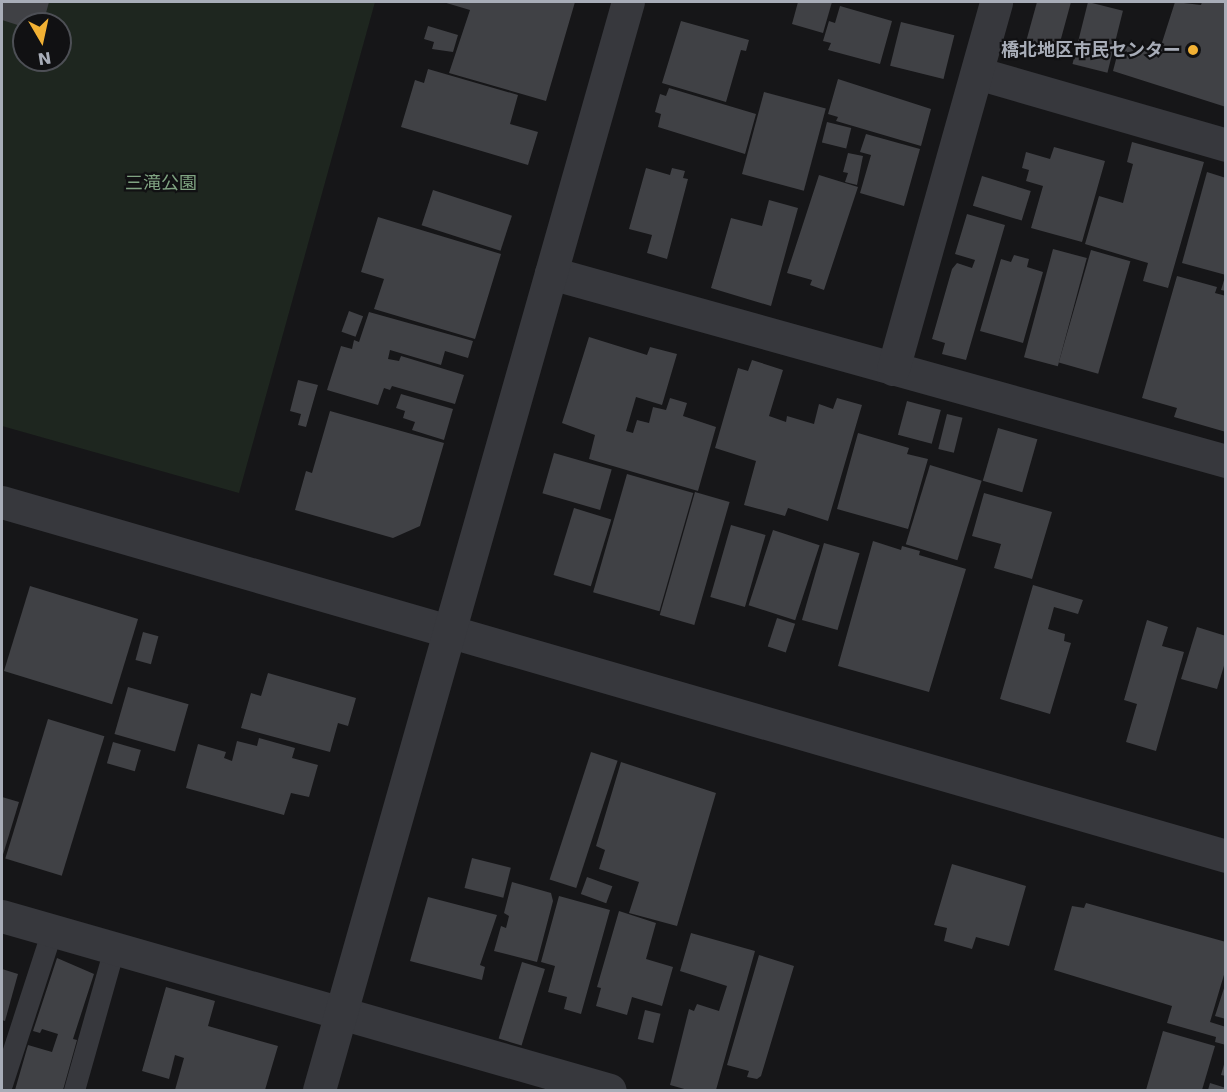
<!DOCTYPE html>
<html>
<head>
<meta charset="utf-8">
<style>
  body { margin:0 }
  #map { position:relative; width:1227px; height:1092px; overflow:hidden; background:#161618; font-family:"DejaVu Sans","Noto Sans JP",sans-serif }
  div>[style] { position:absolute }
  .green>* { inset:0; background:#1e261f }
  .building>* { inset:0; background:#404145; transform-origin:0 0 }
  .service>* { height:21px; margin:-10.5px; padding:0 10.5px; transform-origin:10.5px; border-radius:10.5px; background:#37383d }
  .minor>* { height:33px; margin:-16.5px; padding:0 16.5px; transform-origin:16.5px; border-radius:16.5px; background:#37383d }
  .tertiary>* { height:33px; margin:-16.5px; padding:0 16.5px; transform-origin:16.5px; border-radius:16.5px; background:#37383d }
  .dots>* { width:16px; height:16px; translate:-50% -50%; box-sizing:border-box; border:3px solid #111113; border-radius:50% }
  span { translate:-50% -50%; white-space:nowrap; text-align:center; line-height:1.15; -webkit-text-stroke:4.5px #111113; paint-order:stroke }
  .poi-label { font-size:18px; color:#a8adb8; font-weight:700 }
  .right { translate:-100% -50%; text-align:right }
  .park-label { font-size:18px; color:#7fa381 }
  .frame { position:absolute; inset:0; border:3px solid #a8adb8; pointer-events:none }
  .north { position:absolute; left:12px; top:12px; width:60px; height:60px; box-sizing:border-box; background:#111113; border:2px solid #4d4f55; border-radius:50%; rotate:171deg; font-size:16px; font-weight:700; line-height:24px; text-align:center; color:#a8adb8 }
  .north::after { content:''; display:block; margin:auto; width:21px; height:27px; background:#f2b134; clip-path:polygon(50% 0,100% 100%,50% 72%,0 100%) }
</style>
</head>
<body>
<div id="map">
  <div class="green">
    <i style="clip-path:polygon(evenodd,2px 2px,375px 2px,239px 493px,2px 426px,2px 2px,24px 24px,60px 24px,60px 60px,24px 60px,24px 24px)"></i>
  </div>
  <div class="building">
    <i style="clip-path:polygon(2px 2px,49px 2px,43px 24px,24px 27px,2px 20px)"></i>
    <i style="clip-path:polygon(443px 2px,575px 2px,546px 101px,449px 73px,470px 10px)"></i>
    <i style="clip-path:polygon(798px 2px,832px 2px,823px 33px,792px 24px)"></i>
    <i style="clip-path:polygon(1037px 2px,1071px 2px,1056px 57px,1024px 49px)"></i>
    <i style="left:1088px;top:2px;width:36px;height:64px;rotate:14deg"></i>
    <i style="clip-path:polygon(1175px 2px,1201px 5px,1202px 2px,1226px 2px,1226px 107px,1113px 71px,1120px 44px,1158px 55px)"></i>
    <i style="clip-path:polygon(840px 6px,892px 21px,880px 64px,828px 50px,831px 43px,823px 41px,829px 21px,835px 23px)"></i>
    <i style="clip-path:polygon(681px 21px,749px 40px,746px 51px,741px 50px,726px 102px,662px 83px)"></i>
    <i style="left:901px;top:22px;width:55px;height:45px;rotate:14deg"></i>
    <i style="clip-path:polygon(428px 26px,458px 35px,453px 52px,432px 49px,434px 42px,424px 39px)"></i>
    <i style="clip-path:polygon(428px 69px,518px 95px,510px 124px,538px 132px,528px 165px,401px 127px,415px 80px,424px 83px)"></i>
    <i style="clip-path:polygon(838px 79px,931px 109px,921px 146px,836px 121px,838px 117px,828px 114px)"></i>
    <i style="clip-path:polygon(669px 88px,756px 114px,745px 154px,658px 127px,661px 114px,655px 112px,660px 94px,666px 96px)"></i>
    <i style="left:764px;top:92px;width:64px;height:85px;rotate:15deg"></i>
    <i style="left:827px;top:122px;width:25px;height:21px;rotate:14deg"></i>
    <i style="clip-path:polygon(866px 134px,920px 149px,904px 206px,860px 193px,871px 155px,860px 152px)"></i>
    <i style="clip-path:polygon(1132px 142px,1204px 162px,1168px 288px,1143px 281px,1148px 263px,1085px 244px,1099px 196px,1123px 203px,1133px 164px,1127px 162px)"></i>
    <i style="clip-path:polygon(1054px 147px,1105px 161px,1082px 242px,1031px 228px,1043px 186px,1026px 181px,1029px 170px,1022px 168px,1026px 152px,1050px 159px)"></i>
    <i style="clip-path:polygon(848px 153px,863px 156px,857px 185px,845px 182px,848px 173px,843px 172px)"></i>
    <i style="clip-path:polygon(646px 168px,670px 175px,672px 168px,685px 171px,683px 178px,688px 179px,667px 259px,647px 253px,652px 235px,629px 229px)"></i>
    <i style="clip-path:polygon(1207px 172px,1226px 178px,1226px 275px,1182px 263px)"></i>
    <i style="clip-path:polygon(819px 175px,858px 187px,824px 290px,810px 285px,812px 280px,787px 273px)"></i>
    <i style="left:982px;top:176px;width:51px;height:31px;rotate:17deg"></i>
    <i style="left:433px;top:190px;width:83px;height:37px;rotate:18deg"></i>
    <i style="clip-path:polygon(769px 200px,798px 208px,771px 306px,711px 288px,731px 218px,762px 226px)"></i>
    <i style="clip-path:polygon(967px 214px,1005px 225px,966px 360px,942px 354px,945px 343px,932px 339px,952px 269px,957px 263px,972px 268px,975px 260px,955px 254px)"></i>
    <i style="clip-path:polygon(378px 217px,501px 254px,475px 339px,374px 309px,384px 279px,361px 272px)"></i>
    <i style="left:1053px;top:249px;width:35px;height:112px;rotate:15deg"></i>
    <i style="left:1091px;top:250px;width:41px;height:117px;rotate:16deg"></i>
    <i style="clip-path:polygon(1014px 255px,1029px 259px,1027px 267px,1043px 272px,1023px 343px,980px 331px,1001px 259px,1011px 262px)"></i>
    <i style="clip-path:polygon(1177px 276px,1217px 287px,1215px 293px,1226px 296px,1226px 432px,1174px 417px,1177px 408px,1142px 398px)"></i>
    <i style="clip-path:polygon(1225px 277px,1226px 277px,1226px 291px,1221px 290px)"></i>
    <i style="left:349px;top:311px;width:15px;height:22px;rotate:20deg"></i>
    <i style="clip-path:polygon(369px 312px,473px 341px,468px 358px,445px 351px,441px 365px,390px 350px,388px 359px,399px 361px,401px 356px,464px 375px,455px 404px,392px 386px,390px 390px,384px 388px,378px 405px,327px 390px,341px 346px,352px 349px,354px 340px,359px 342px)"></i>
    <i style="clip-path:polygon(589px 337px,647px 355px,650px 347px,677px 354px,662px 405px,636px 397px,626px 431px,633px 433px,637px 420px,649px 423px,653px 407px,666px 410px,670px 398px,687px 403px,683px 416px,716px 427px,698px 491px,589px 459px,595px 435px,562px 423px)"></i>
    <i style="clip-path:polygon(752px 360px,783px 370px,769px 416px,786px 422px,787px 416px,814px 424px,819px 404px,833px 409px,837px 398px,862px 405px,828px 521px,788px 508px,785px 516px,744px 505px,756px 461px,715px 448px,738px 368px,748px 371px)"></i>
    <i style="clip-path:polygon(298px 380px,318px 385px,306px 427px,298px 425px,301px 414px,290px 411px)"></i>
    <i style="clip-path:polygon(401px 394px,453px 409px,444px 440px,412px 430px,415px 422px,403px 418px,405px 411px,396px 408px)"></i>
    <i style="left:907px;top:401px;width:35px;height:35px;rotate:15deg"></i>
    <i style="clip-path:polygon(330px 411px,444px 443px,420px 526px,393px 538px,295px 510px,306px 471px,312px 473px)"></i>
    <i style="left:947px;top:414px;width:16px;height:36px;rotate:14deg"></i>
    <i style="left:998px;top:428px;width:41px;height:55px;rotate:16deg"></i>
    <i style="clip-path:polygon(858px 433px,909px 448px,907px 454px,928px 459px,908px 529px,837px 509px)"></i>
    <i style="left:554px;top:453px;width:60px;height:42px;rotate:16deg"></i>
    <i style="left:930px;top:465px;width:54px;height:83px;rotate:17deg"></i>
    <i style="left:627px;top:474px;width:69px;height:123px;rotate:16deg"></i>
    <i style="left:695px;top:492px;width:36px;height:128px;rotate:16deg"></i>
    <i style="clip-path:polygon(984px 493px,1052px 512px,1032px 579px,994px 568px,1001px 544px,972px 536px)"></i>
    <i style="left:574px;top:508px;width:39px;height:70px;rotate:17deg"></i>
    <i style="left:731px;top:525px;width:36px;height:75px;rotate:16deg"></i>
    <i style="left:773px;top:530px;width:49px;height:79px;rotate:18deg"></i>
    <i style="clip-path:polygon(873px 541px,901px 550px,902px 546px,920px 551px,919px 555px,966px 569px,929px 692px,838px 666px)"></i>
    <i style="left:824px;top:543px;width:37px;height:80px;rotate:16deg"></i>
    <i style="clip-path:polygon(1033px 585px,1083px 600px,1078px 614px,1054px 607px,1048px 629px,1065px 634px,1064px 641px,1071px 643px,1050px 714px,1000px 699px)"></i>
    <i style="left:30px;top:586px;width:113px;height:89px;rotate:17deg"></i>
    <i style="left:777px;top:618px;width:19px;height:30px;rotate:18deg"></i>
    <i style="clip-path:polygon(1147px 620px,1168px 627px,1162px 646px,1184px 652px,1156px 751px,1126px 742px,1137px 704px,1124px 700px)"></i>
    <i style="clip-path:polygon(1197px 627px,1226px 636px,1226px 659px,1217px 689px,1181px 679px)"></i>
    <i style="left:143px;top:632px;width:16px;height:29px;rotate:15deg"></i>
    <i style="clip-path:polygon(268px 673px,356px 698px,348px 726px,338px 723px,330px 752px,241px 728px,251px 693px,261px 696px)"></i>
    <i style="left:128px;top:687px;width:63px;height:49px;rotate:16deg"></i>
    <i style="left:48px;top:719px;width:59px;height:146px;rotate:17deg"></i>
    <i style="clip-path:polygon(259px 738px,295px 748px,292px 758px,318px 765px,309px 797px,291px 793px,284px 815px,186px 788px,198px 744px,226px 752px,224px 758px,232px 761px,237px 741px,257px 746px)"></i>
    <i style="left:113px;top:742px;width:29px;height:22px;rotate:16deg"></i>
    <i style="left:591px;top:752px;width:28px;height:134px;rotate:18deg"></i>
    <i style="clip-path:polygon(621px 762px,716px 793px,677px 926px,629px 913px,639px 882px,599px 869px,605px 850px,596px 846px)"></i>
    <i style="clip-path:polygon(2px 797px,19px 802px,2px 858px)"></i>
    <i style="left:472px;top:858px;width:40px;height:31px;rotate:14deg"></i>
    <i style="clip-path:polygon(952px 864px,1026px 886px,1009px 946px,976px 937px,972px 949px,944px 941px,947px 928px,934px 925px)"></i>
    <i style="left:587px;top:877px;width:27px;height:18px;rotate:20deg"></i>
    <i style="clip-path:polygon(512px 882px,551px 893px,553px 901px,537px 962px,494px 951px,501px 926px,506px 928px,509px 916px,504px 913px)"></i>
    <i style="clip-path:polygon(559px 896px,610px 910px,581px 1014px,564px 1009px,567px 997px,548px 992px,555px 966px,541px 962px)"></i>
    <i style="clip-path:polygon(428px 897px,497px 915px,480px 965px,485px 967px,482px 980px,410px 961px)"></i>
    <i style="clip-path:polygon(1086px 903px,1226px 942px,1226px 968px,1210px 1022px,1226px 1027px,1226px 1045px,1215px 1042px,1216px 1037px,1167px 1023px,1172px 1006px,1054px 970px,1072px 906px,1084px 908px)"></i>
    <i style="clip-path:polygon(619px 911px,656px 923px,646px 959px,673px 967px,662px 1006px,632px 997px,627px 1015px,596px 1006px,601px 988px,597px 987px)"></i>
    <i style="clip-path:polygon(691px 933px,755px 951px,716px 1090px,688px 1090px,670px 1085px,689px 1009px,694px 1011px,697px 1004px,719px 1011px,727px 986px,680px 971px)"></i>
    <i style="clip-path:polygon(759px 955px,794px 966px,761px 1076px,757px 1079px,747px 1077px,749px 1071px,727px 1065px)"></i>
    <i style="clip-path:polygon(57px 958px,94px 974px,73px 1039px,77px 1040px,63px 1090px,15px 1090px,28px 1045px,52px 1052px,58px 1034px,42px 1029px,40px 1033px,33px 1031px)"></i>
    <i style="left:522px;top:962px;width:24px;height:80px;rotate:17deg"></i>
    <i style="clip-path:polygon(2px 969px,18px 974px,5px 1021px,2px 1020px)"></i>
    <i style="clip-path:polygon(1226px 982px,1226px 1019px,1215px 1016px)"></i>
    <i style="clip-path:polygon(166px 987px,215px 1001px,208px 1026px,278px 1046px,265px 1090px,175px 1090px,184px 1058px,175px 1055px,169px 1079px,142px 1071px)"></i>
    <i style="left:645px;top:1010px;width:16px;height:30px;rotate:14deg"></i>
    <i style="clip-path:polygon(1163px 1031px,1215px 1046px,1202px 1090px,1146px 1090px)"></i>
    <i style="clip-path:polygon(1225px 1061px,1226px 1061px,1226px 1076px,1221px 1075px)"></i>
    <i style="clip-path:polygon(1210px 1083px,1226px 1088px,1226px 1090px,1208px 1090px)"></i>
  </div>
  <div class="service">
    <i style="left:2px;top:1084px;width:162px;rotate:-72deg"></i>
    <i style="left:74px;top:1090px;width:147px;rotate:-74.2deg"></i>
  </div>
  <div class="minor">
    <i style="left:977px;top:73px;width:259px;rotate:16.1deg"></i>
    <i style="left:551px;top:273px;width:701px;rotate:15.56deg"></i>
    <i style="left:893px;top:369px;width:381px;rotate:-74.3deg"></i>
    <i style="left:2px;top:916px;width:632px;rotate:15.97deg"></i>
  </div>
  <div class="tertiary">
    <i style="left:2px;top:502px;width:1274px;rotate:16.13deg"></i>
    <i style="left:319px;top:1090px;width:1131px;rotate:-74.15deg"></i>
  </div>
  <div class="dots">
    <i style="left:1193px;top:50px;background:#f2b134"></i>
  </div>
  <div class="poi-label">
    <span class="right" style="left:1181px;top:50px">橋北地区市民センター</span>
  </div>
  <div class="park-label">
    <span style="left:161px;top:183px">三滝公園</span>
  </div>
  <div class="frame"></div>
  <div class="north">N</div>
</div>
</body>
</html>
